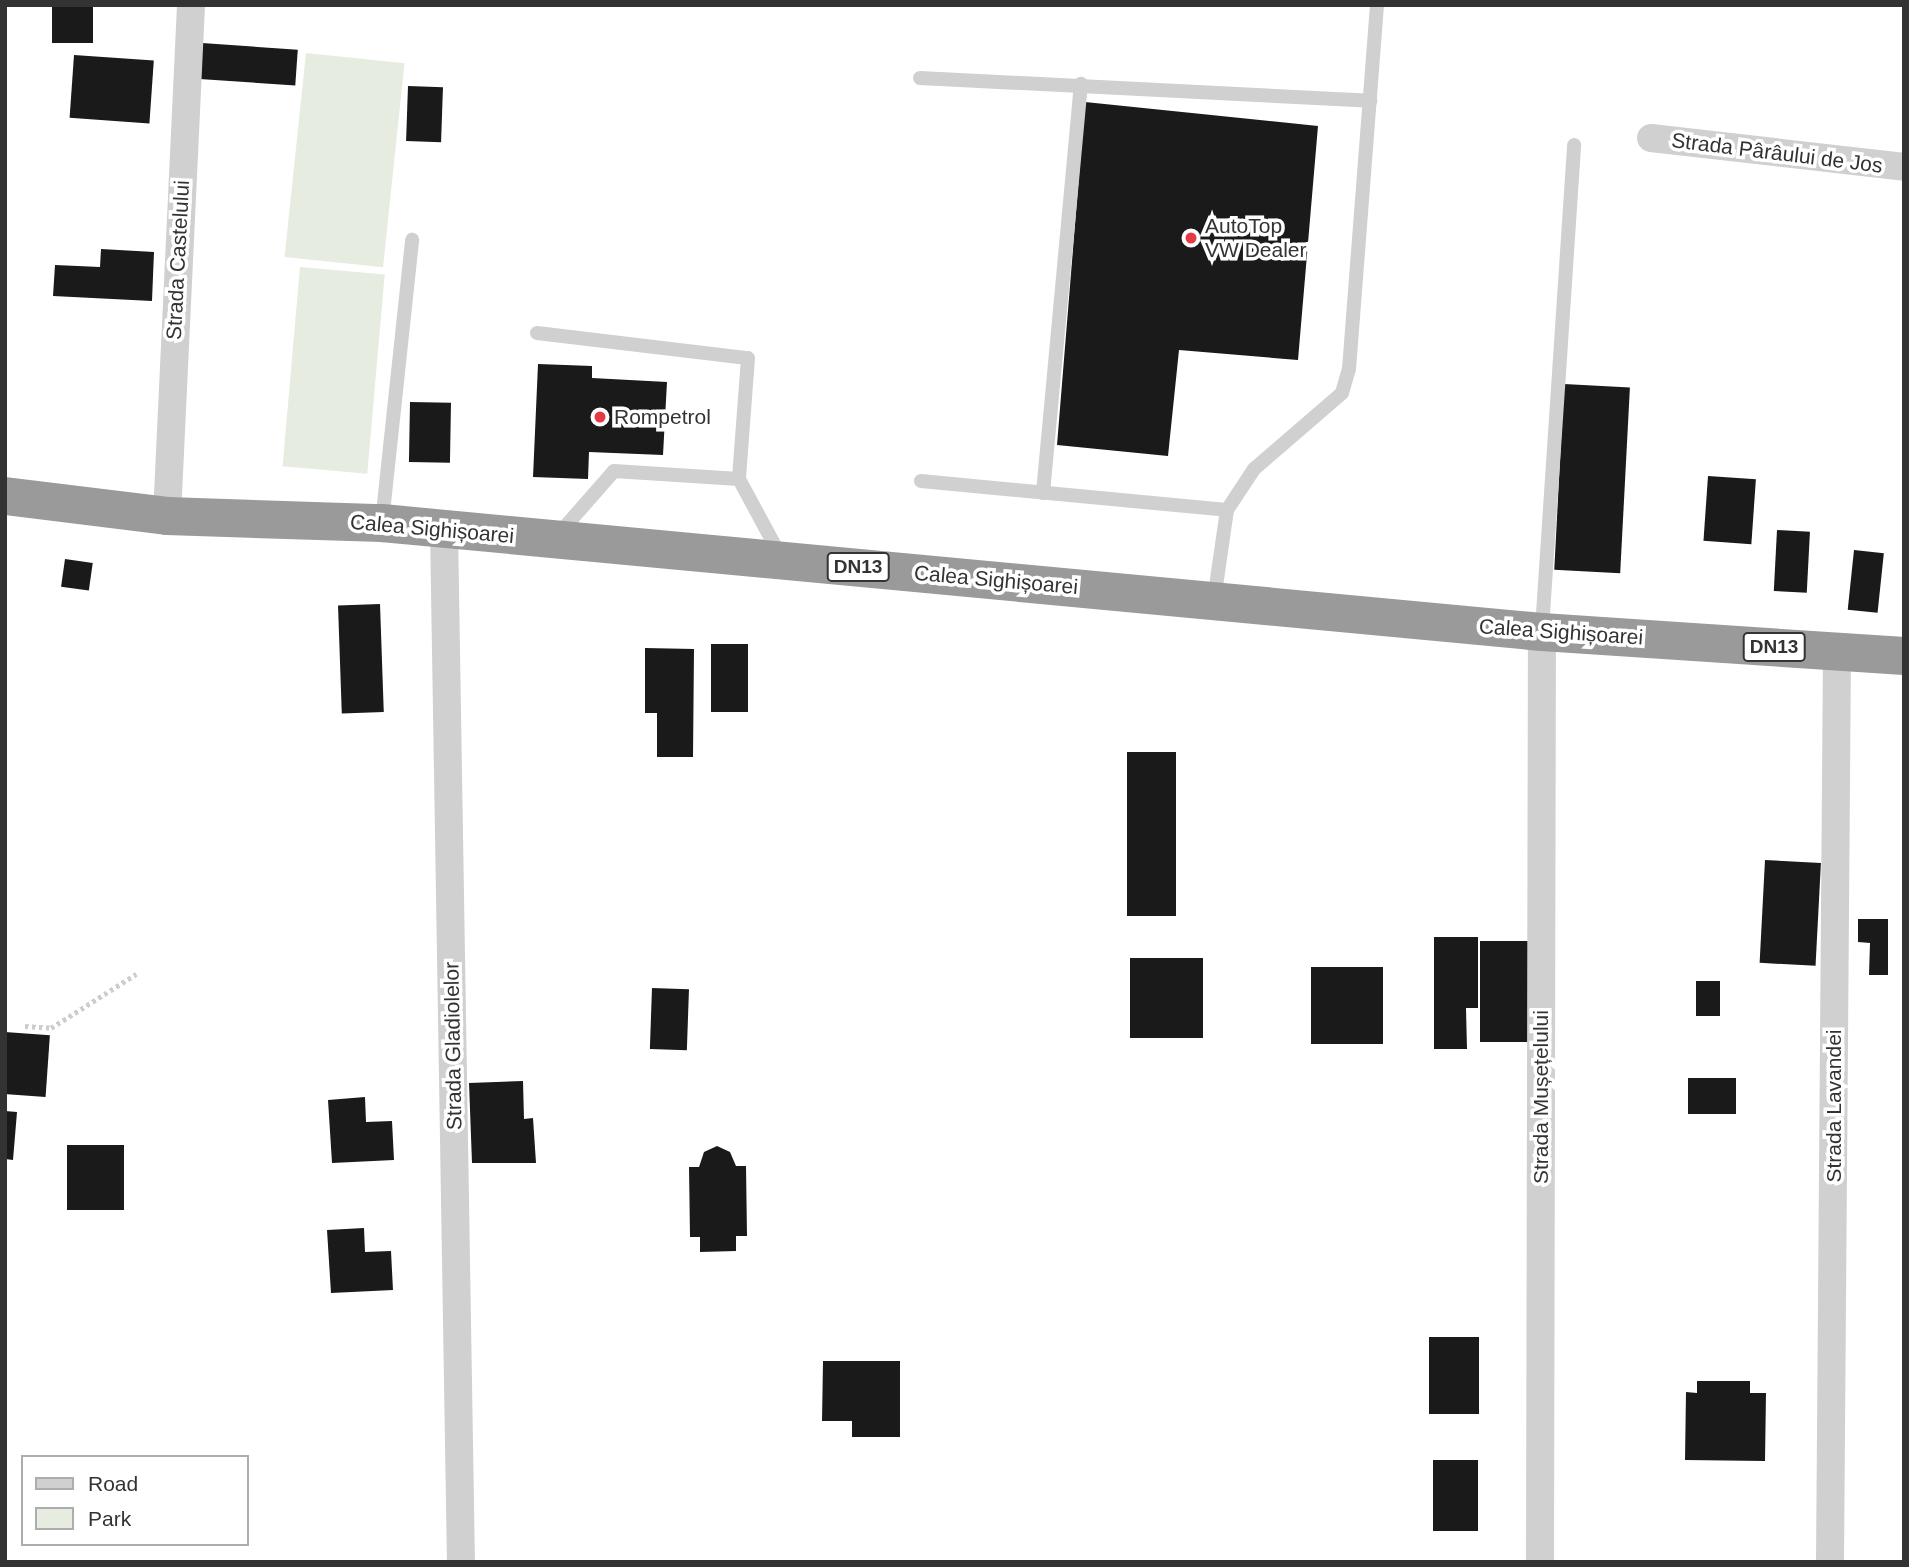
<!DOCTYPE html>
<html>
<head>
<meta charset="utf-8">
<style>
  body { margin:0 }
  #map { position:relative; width:1909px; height:1567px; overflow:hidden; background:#fff; font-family:Arial,sans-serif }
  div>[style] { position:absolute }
  .green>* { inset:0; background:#e6ecdf; transform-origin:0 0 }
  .building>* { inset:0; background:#1a1a1a; transform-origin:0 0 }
  .path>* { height:4.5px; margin-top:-2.25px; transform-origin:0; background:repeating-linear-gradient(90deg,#cdcdcd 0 3.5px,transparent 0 7px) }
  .lane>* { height:14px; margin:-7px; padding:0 7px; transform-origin:7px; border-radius:7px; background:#d0d0d0 }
  .street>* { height:28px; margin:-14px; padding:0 14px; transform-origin:14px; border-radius:14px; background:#d0d0d0 }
  .highway>* { height:38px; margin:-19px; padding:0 19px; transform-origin:19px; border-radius:19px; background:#9a9a9a }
  .dots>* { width:19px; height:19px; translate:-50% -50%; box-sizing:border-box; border:4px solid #fff; border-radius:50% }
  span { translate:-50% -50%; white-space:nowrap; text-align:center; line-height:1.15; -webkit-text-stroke:7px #fff; paint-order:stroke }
  .shield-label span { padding:2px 5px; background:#fff; border:2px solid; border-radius:5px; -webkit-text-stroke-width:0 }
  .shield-label { font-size:19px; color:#333; font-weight:700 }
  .street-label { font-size:21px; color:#333 }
  .poi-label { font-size:21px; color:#333 }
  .left { translate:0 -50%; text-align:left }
  .frame { position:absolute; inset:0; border:7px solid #333; pointer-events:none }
  .legend { position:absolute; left:21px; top:1455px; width:228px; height:91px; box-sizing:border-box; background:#fff; border:2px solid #adadad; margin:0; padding:9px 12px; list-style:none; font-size:21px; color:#333 }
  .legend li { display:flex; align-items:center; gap:14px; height:35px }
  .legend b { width:35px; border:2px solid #adadad }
</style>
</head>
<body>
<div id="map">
  <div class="green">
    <i style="left:306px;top:53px;width:99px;height:205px;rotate:6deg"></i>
    <i style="left:300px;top:267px;width:85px;height:200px;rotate:5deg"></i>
  </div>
  <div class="building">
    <i style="left:52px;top:5px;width:41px;height:38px"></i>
    <i style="left:202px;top:43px;width:96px;height:36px;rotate:4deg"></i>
    <i style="left:74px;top:55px;width:80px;height:63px;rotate:4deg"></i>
    <i style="left:408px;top:86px;width:35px;height:55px;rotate:2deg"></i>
    <i style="clip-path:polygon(1085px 102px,1318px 126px,1298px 360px,1179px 350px,1168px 456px,1057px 445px)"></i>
    <i style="clip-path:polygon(101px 249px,154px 252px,152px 301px,53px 296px,55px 265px,100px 267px)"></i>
    <i style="clip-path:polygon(538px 364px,592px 366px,592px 378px,667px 382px,663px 455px,589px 452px,588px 479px,533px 477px)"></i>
    <i style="left:1564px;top:384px;width:66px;height:186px;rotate:3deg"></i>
    <i style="left:410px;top:402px;width:41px;height:60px;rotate:1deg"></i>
    <i style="left:1708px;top:476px;width:48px;height:65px;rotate:4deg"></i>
    <i style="left:1777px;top:530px;width:33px;height:61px;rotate:3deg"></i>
    <i style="left:1854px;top:550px;width:30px;height:60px;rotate:6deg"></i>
    <i style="left:65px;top:559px;width:28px;height:28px;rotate:8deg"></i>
    <i style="left:380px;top:604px;width:108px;height:42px;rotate:88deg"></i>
    <i style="left:711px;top:644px;width:37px;height:68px"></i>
    <i style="clip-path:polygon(645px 648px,694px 649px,693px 757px,657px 757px,657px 713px,645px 713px)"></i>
    <i style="left:1127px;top:752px;width:49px;height:164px"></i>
    <i style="left:1765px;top:860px;width:56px;height:103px;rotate:3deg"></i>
    <i style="clip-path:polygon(1858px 919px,1888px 919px,1888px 975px,1869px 975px,1870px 943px,1858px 942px)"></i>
    <i style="clip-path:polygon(1434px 937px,1478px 937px,1478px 1008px,1466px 1008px,1467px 1049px,1434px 1049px)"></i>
    <i style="left:1480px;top:941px;width:53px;height:101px"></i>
    <i style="left:1203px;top:958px;width:80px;height:73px;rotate:90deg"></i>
    <i style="left:1311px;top:967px;width:72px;height:77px"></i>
    <i style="left:1696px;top:981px;width:24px;height:35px"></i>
    <i style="left:652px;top:988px;width:37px;height:61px;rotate:2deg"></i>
    <i style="left:5px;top:1032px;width:45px;height:62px;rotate:4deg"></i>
    <i style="left:1688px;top:1078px;width:48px;height:36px"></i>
    <i style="clip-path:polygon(523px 1081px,524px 1119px,533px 1118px,536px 1163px,472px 1163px,469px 1083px)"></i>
    <i style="clip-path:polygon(365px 1097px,366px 1122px,392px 1121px,394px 1160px,332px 1163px,328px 1100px)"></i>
    <i style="clip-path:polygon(5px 1111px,17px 1112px,13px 1160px,5px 1159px)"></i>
    <i style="left:124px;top:1145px;width:65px;height:57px;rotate:90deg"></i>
    <i style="clip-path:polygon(717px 1146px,730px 1152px,736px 1166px,746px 1166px,747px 1236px,736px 1236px,736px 1251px,700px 1252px,700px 1237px,690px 1237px,689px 1167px,699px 1167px,704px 1152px)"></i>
    <i style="clip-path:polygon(364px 1228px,365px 1252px,391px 1251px,393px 1290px,331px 1293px,327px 1230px)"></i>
    <i style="left:1429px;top:1337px;width:50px;height:77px"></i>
    <i style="clip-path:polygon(823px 1361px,900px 1361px,900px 1437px,852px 1437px,852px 1421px,822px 1421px)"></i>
    <i style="clip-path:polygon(1697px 1381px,1750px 1381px,1750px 1393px,1766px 1393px,1765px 1461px,1685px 1460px,1686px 1392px,1697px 1393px)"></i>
    <i style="left:1433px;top:1460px;width:45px;height:71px"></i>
  </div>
  <div class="path">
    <i style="left:25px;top:1026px;width:26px;rotate:4deg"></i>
    <i style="left:51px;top:1028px;width:101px;rotate:-32.4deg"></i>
  </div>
  <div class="lane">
    <i style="left:920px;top:78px;width:451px;rotate:2.9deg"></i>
    <i style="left:537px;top:333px;width:212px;rotate:6.8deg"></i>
    <i style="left:748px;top:358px;width:121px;rotate:94.3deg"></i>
    <i style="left:739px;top:479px;width:89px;rotate:61.7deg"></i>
    <i style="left:921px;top:481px;width:307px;rotate:5.4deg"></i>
    <i style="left:1043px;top:493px;width:411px;rotate:-84.7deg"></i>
    <i style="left:382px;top:522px;width:284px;rotate:-83.9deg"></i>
    <i style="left:557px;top:536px;width:86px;rotate:-48.8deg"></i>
    <i style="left:614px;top:471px;width:125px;rotate:3.7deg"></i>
    <i style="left:1214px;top:600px;width:91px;rotate:-81.8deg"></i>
    <i style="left:1227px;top:510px;width:49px;rotate:-56.6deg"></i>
    <i style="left:1254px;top:469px;width:116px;rotate:-40.8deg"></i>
    <i style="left:1342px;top:393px;width:25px;rotate:-74deg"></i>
    <i style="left:1349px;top:369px;width:365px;rotate:-85.6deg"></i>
    <i style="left:1542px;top:629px;width:485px;rotate:-86.2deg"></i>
  </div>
  <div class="street">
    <i style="left:1651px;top:138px;width:255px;rotate:6.5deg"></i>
    <i style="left:167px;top:516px;width:512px;rotate:-87.31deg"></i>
    <i style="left:444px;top:529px;width:1033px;rotate:89.06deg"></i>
    <i style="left:1540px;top:1562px;width:930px;rotate:-89.88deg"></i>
    <i style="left:1830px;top:1562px;width:911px;rotate:-89.56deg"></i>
  </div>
  <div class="highway">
    <i style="left:5px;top:496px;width:163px;rotate:7deg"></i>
    <i style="left:167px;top:516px;width:215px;rotate:1.9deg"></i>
    <i style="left:382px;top:523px;width:1165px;rotate:5.37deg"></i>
    <i style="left:1542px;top:632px;width:363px;rotate:3.8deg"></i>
  </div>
  <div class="dots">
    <i style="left:1191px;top:238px;background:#e63946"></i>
    <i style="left:600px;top:417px;background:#e63946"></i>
  </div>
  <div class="shield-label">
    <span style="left:858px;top:567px">DN13</span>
    <span style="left:1774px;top:647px">DN13</span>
  </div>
  <div class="street-label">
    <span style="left:1777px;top:153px;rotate:7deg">Strada Pârâului de Jos</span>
    <span style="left:178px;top:260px;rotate:-87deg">Strada Castelului</span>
    <span style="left:432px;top:529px;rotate:5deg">Calea Sighișoarei</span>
    <span style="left:996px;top:580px;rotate:5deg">Calea Sighișoarei</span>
    <span style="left:1561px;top:632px;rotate:4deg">Calea Sighișoarei</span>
    <span style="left:453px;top:1046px;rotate:-91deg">Strada Gladiolelor</span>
    <span style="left:1541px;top:1097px;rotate:-90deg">Strada Mușețelului</span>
    <span style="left:1834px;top:1106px;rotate:-90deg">Strada Lavandei</span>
  </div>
  <div class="poi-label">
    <span class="left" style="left:1205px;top:238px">AutoTop<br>VW Dealer</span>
    <span class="left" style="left:614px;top:417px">Rompetrol</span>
  </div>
  <div class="frame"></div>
  <ul class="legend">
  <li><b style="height:9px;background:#d0d0d0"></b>Road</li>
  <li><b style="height:19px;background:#e6ecdf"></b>Park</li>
  </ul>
</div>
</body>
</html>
